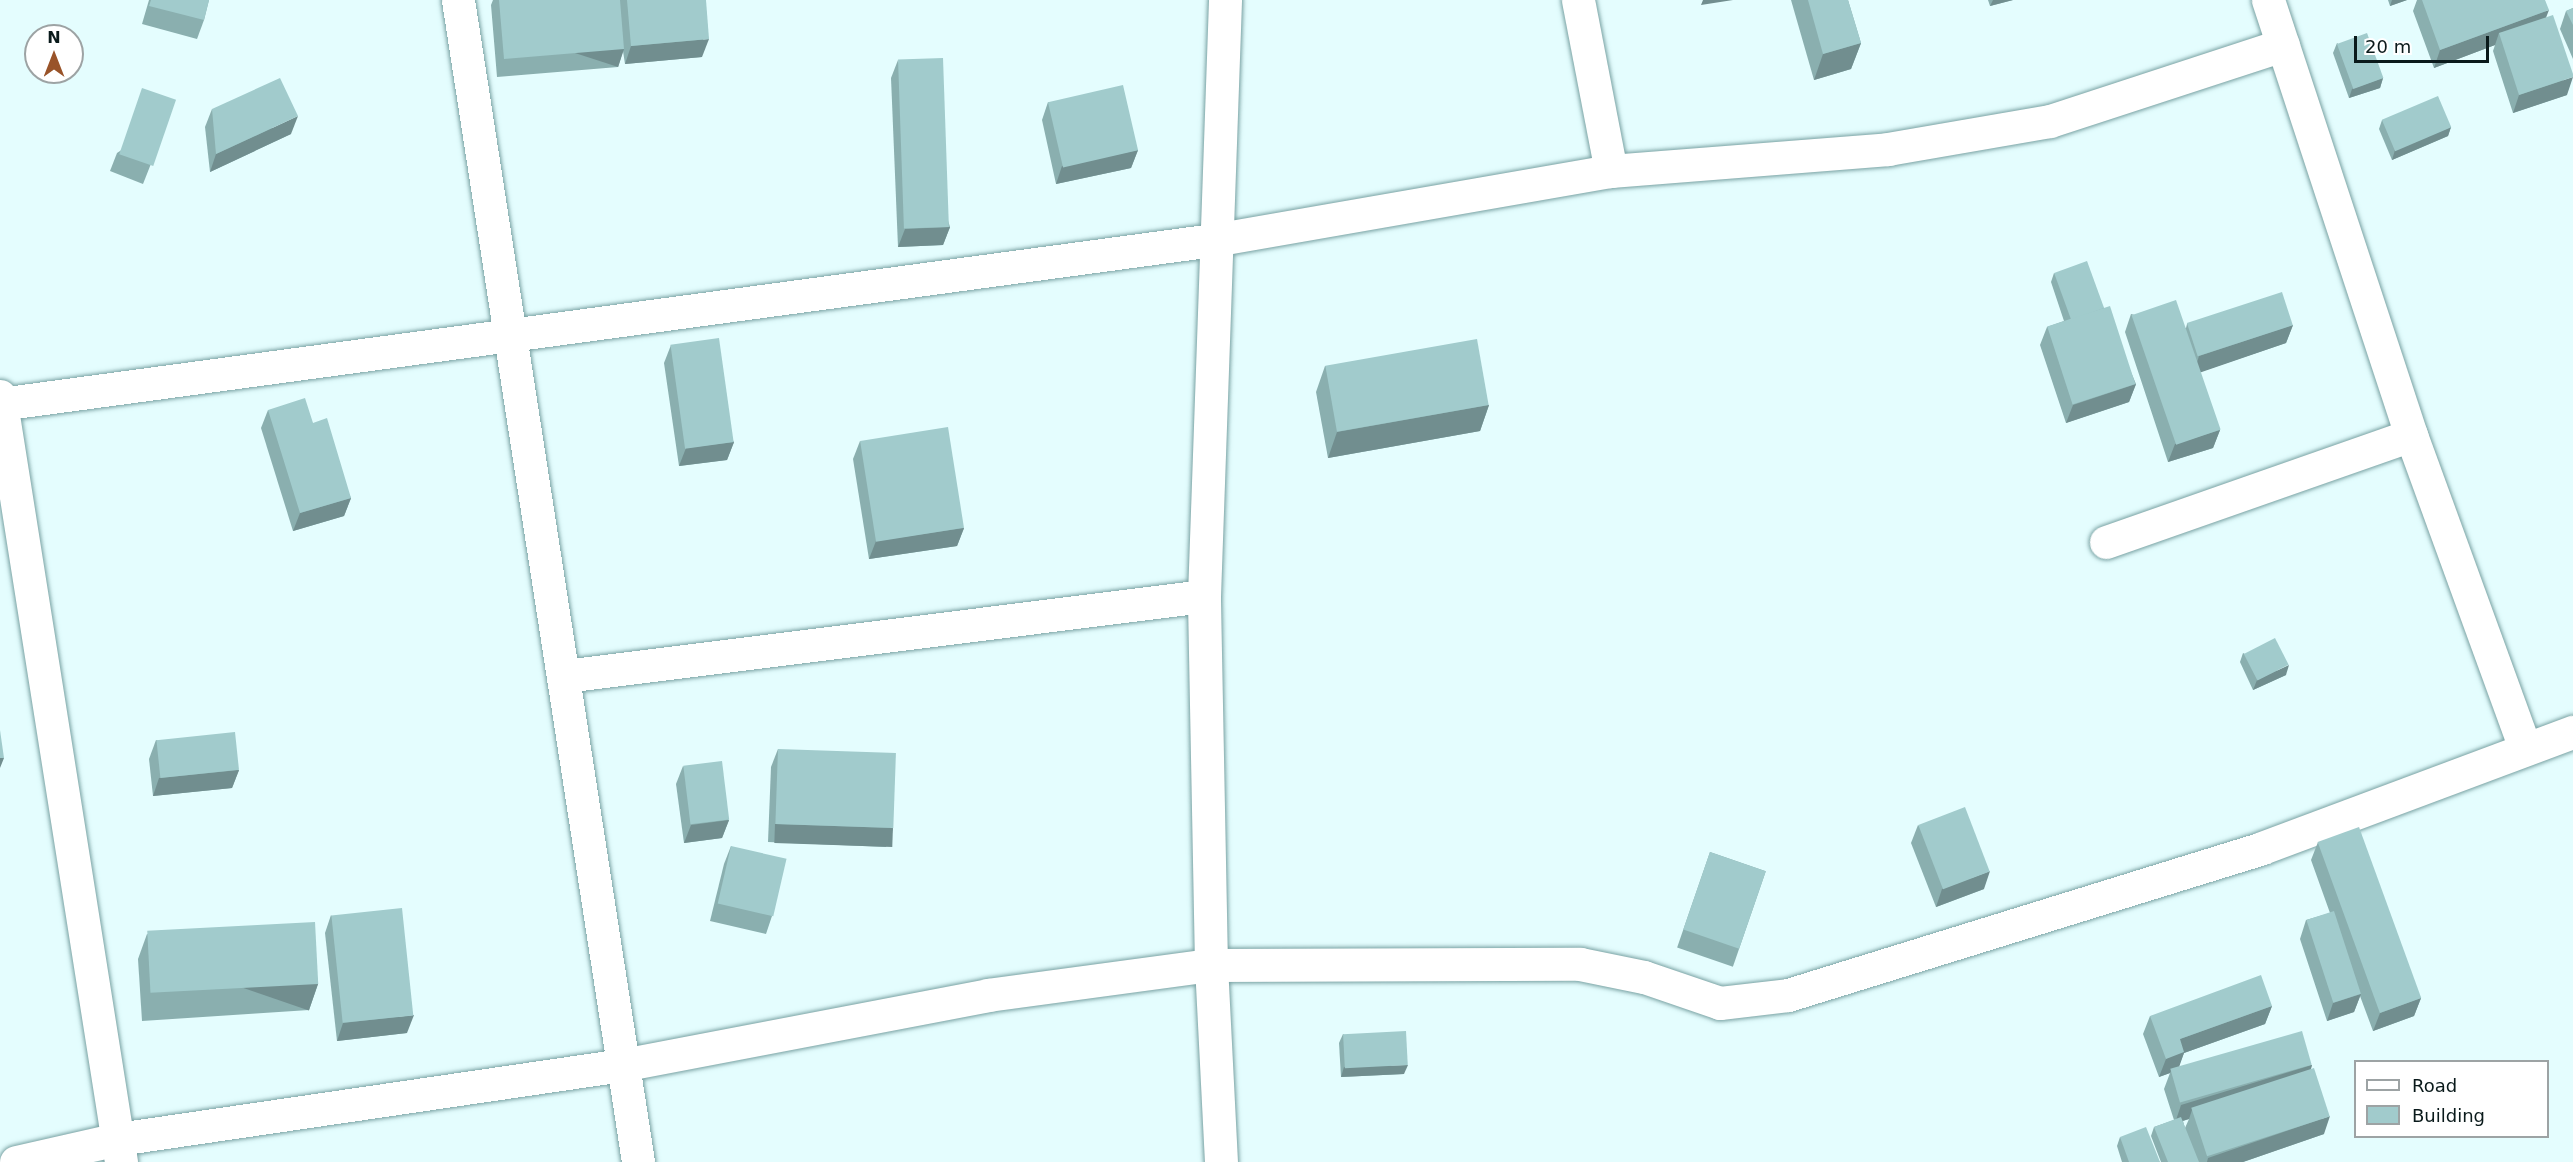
<!DOCTYPE html>
<html>
<head>
<meta charset="utf-8">
<style>
  body { margin:0 }
  #map { position:relative; width:2573px; height:1162px; overflow:hidden; background:#e4fdfe; font-family:"DejaVu Sans",sans-serif }
  div>[style] { position:absolute }
  .roads { filter:drop-shadow(0 0 2px #79a2a3) drop-shadow(0 0 2px #79a2a3) }
  .minor>* { height:33px; margin:-16.5px; padding:0 16.5px; transform-origin:16.5px; border-radius:16.5px; background:#fff }
  .wall>* { inset:0; background:#8aafaf; transform-origin:0 0 }
  .shaded-wall>* { inset:0; background:#718e8f; transform-origin:0 0 }
  .building>* { inset:0; background:#a1cbcc; transform-origin:0 0 }
  span { translate:-50% -50%; white-space:nowrap; text-align:center; line-height:1.15; -webkit-text-stroke:4.5px #fff; paint-order:stroke }
  .legend { position:absolute; left:2354px; top:1060px; width:195px; height:78px; box-sizing:border-box; background:#fff; border:2px solid #9da3a4; margin:0; padding:8px 10px; list-style:none; font-size:18px; color:#0a1a1b }
  .legend li { display:flex; align-items:center; gap:12px; height:30px }
  .legend b { width:30px; border:2px solid #9da3a4 }
  .north { position:absolute; left:24px; top:24px; width:60px; height:60px; box-sizing:border-box; background:#fff; border:2px solid #9da3a4; border-radius:50%; rotate:0deg; font-size:16px; font-weight:700; line-height:24px; text-align:center; color:#0a1a1b }
  .north::after { content:''; display:block; margin:auto; width:21px; height:27px; background:#995329; clip-path:polygon(50% 0,100% 100%,50% 72%,0 100%) }
  .scale { position:absolute; left:2354px; top:36px; width:135px; height:27px; box-sizing:border-box; border:3px solid #0a1a1b; border-top:0; padding-left:8px; font-size:18px; line-height:21px; white-space:nowrap; color:#0a1a1b; -webkit-text-stroke:4px #fff; paint-order:stroke }
</style>
</head>
<body>
<div id="map">
  <div class="roads">
    <div class="minor">
      <i style="left:458px;top:0;width:1176px;rotate:81.19deg"></i>
      <i style="left:1578px;top:0;width:174px;rotate:79.1deg"></i>
      <i style="left:2268px;top:0;width:458px;rotate:71.8deg"></i>
      <i style="left:2411px;top:435px;width:334px;rotate:70deg"></i>
      <i style="left:0;top:396px;width:775px;rotate:81.02deg"></i>
      <i style="left:0;top:404px;width:1231px;rotate:-7.7deg"></i>
      <i style="left:1220px;top:239px;width:397px;rotate:-9.9deg"></i>
      <i style="left:1611px;top:171px;width:278px;rotate:-4.5deg"></i>
      <i style="left:1888px;top:149px;width:164px;rotate:-9.8deg"></i>
      <i style="left:2050px;top:121px;width:245px;rotate:-18.1deg"></i>
      <i style="left:2106px;top:542px;width:323px;rotate:-19.3deg"></i>
      <i style="left:565px;top:676px;width:644px;rotate:-7.14deg"></i>
      <i style="left:16px;top:1162px;width:105px;rotate:-12.7deg"></i>
      <i style="left:118px;top:1139px;width:509px;rotate:-8.35deg"></i>
      <i style="left:622px;top:1065px;width:373px;rotate:-10.8deg"></i>
      <i style="left:988px;top:995px;width:225px;rotate:-7.7deg"></i>
      <i style="left:1211px;top:965px;width:369px;rotate:-0.2deg"></i>
      <i style="left:1580px;top:964px;width:65px;rotate:11.5deg"></i>
      <i style="left:1644px;top:977px;width:80px;rotate:18.9deg"></i>
      <i style="left:1720px;top:1003px;width:68px;rotate:-6.7deg"></i>
      <i style="left:1788px;top:995px;width:496px;rotate:-17.2deg"></i>
      <i style="left:2262px;top:848px;width:332px;rotate:-20.5deg"></i>
      <i style="left:1221px;top:1162px;width:197px;rotate:-92.9deg"></i>
      <i style="left:1211px;top:965px;width:369px;rotate:-91.1deg"></i>
      <i style="left:1204px;top:596px;width:596px;rotate:-87.98deg"></i>
    </div>
  </div>
  <div class="wall">
    <i style="clip-path:polygon(149px 0,209px 0,204px 20px,197px 39px,142px 24px)"></i>
    <i style="clip-path:polygon(493px 0,706px 0,702px 57px,625px 64px,623px 51px,618px 67px,497px 77px,491px 5px)"></i>
    <i style="clip-path:polygon(1791px 0,1848px 0,1861px 43px,1851px 69px,1814px 80px)"></i>
    <i style="clip-path:polygon(1988px 0,2013px 0,1990px 6px)"></i>
    <i style="clip-path:polygon(2388px 0,2407px 0,2390px 6px)"></i>
    <i style="clip-path:polygon(2417px 0,2545px 0,2546px 18px,2567px 95px,2513px 113px,2493px 51px,2495px 45px,2434px 68px,2413px 11px)"></i>
    <i style="clip-path:polygon(2573px 8px,2573px 59px,2560px 29px,2566px 11px)"></i>
    <i style="clip-path:polygon(2337px 43px,2383px 78px,2380px 88px,2349px 98px,2333px 53px)"></i>
    <i style="clip-path:polygon(898px 60px,950px 227px,943px 245px,898px 247px,891px 78px)"></i>
    <i style="clip-path:polygon(1048px 102px,1138px 150px,1131px 168px,1056px 184px,1042px 120px)"></i>
    <i style="clip-path:polygon(212px 109px,291px 134px,210px 172px,205px 127px)"></i>
    <i style="clip-path:polygon(169px 118px,143px 184px,110px 171px,117px 153px)"></i>
    <i style="clip-path:polygon(2382px 120px,2451px 127px,2448px 136px,2392px 160px,2379px 129px)"></i>
    <i style="clip-path:polygon(2054px 273px,2104px 308px,2136px 384px,2129px 402px,2066px 423px,2040px 345px,2047px 327px,2064px 321px,2051px 282px)"></i>
    <i style="clip-path:polygon(2131px 314px,2186px 328px,2187px 324px,2293px 325px,2286px 343px,2200px 372px,2220px 430px,2213px 448px,2168px 462px,2125px 332px)"></i>
    <i style="clip-path:polygon(671px 345px,734px 442px,727px 460px,679px 466px,664px 363px)"></i>
    <i style="clip-path:polygon(1325px 366px,1489px 405px,1480px 431px,1328px 458px,1316px 392px)"></i>
    <i style="clip-path:polygon(268px 410px,313px 423px,351px 498px,344px 516px,293px 531px,261px 428px)"></i>
    <i style="clip-path:polygon(860px 441px,964px 528px,957px 546px,869px 559px,853px 459px)"></i>
    <i style="clip-path:polygon(2243px 653px,2286px 675px,2253px 690px,2240px 662px)"></i>
    <i style="clip-path:polygon(156px 740px,239px 770px,232px 788px,153px 796px,149px 759px)"></i>
    <i style="clip-path:polygon(778px 749px,893px 829px,886px 847px,768px 842px,771px 767px)"></i>
    <i style="clip-path:polygon(683px 766px,729px 820px,722px 838px,684px 843px,676px 784px)"></i>
    <i style="clip-path:polygon(1918px 825px,1984px 889px,1936px 907px,1911px 843px)"></i>
    <i style="clip-path:polygon(2318px 842px,2421px 998px,2414px 1016px,2373px 1031px,2360px 996px,2354px 1012px,2327px 1021px,2300px 939px,2306px 920px,2330px 913px,2311px 860px)"></i>
    <i style="clip-path:polygon(731px 846px,772px 916px,766px 934px,710px 921px,724px 864px)"></i>
    <i style="left:1710px;top:852px;width:59px;height:101px;rotate:19deg"></i>
    <i style="clip-path:polygon(331px 915px,407px 1033px,337px 1041px,325px 933px)"></i>
    <i style="clip-path:polygon(147px 934px,318px 984px,309px 1010px,142px 1021px,138px 959px)"></i>
    <i style="clip-path:polygon(evenodd,2272px 1006px,2265px 1024px,2184px 1053px,2178px 1068px,2312px 1065px,2311px 1069px,2324px 1134px,2243px 1162px,2161px 1162px,2151px 1136px,2154px 1127px,2174px 1120px,2164px 1089px,2170px 1073px,2159px 1077px,2143px 1034px,2150px 1016px,2272px 1006px,2189px 1119px,2185px 1128px,2183px 1121px,2189px 1119px)"></i>
    <i style="clip-path:polygon(1343px 1034px,1404px 1074px,1341px 1077px,1339px 1043px)"></i>
    <i style="clip-path:polygon(2120px 1137px,2160px 1162px,2122px 1162px,2117px 1146px)"></i>
  </div>
  <div class="shaded-wall">
    <i style="clip-path:polygon(1703px 0,1733px 0,1701px 5px)"></i>
    <i style="clip-path:polygon(1993px 0,2013px 0,1990px 6px)"></i>
    <i style="clip-path:polygon(2392px 0,2407px 0,2390px 6px)"></i>
    <i style="clip-path:polygon(2549px 10px,2542px 28px,2499px 33px,2495px 45px,2434px 68px,2440px 50px)"></i>
    <i style="clip-path:polygon(709px 39px,702px 57px,625px 64px,631px 46px)"></i>
    <i style="clip-path:polygon(1861px 43px,1851px 69px,1814px 80px,1823px 54px)"></i>
    <i style="left:624px;top:49px;width:19px;height:120px;rotate:108deg"></i>
    <i style="clip-path:polygon(2573px 77px,2567px 95px,2513px 113px,2519px 95px)"></i>
    <i style="clip-path:polygon(2383px 78px,2380px 88px,2349px 98px,2352px 89px)"></i>
    <i style="clip-path:polygon(298px 116px,291px 134px,210px 172px,216px 154px)"></i>
    <i style="clip-path:polygon(2451px 127px,2448px 136px,2392px 160px,2395px 150px)"></i>
    <i style="clip-path:polygon(1138px 150px,1131px 168px,1056px 184px,1062px 166px)"></i>
    <i style="clip-path:polygon(950px 227px,943px 245px,898px 247px,905px 229px)"></i>
    <i style="clip-path:polygon(2293px 325px,2286px 343px,2193px 375px,2199px 356px)"></i>
    <i style="clip-path:polygon(2136px 384px,2129px 402px,2066px 423px,2073px 405px)"></i>
    <i style="clip-path:polygon(1489px 405px,1480px 431px,1328px 458px,1337px 432px)"></i>
    <i style="clip-path:polygon(2220px 430px,2213px 448px,2168px 462px,2175px 444px)"></i>
    <i style="clip-path:polygon(734px 442px,727px 460px,679px 466px,686px 448px)"></i>
    <i style="clip-path:polygon(351px 498px,344px 516px,293px 531px,300px 513px)"></i>
    <i style="clip-path:polygon(964px 528px,957px 546px,869px 559px,876px 541px)"></i>
    <i style="clip-path:polygon(2289px 665px,2286px 675px,2253px 690px,2257px 680px)"></i>
    <i style="clip-path:polygon(0 758px,4px 758px,0 768px)"></i>
    <i style="clip-path:polygon(239px 770px,232px 788px,153px 796px,159px 778px)"></i>
    <i style="clip-path:polygon(729px 820px,722px 838px,684px 843px,691px 825px)"></i>
    <i style="left:775px;top:824px;width:118px;height:19px;rotate:2deg"></i>
    <i style="clip-path:polygon(1990px 871px,1984px 889px,1936px 907px,1942px 889px)"></i>
    <i style="left:318px;top:984px;width:28px;height:166px;rotate:109deg"></i>
    <i style="clip-path:polygon(2361px 994px,2354px 1012px,2327px 1021px,2333px 1003px)"></i>
    <i style="clip-path:polygon(2421px 998px,2414px 1016px,2373px 1031px,2380px 1013px)"></i>
    <i style="clip-path:polygon(2272px 1006px,2265px 1024px,2184px 1053px,2178px 1070px,2171px 1071px,2170px 1073px,2159px 1077px,2166px 1059px,2180px 1039px)"></i>
    <i style="clip-path:polygon(414px 1015px,407px 1033px,337px 1041px,343px 1023px)"></i>
    <i style="clip-path:polygon(1408px 1065px,1404px 1074px,1341px 1077px,1344px 1067px)"></i>
    <i style="clip-path:polygon(2312px 1065px,2306px 1083px,2192px 1110px,2189px 1119px,2175px 1123px,2181px 1105px)"></i>
    <i style="clip-path:polygon(2330px 1116px,2324px 1134px,2243px 1162px,2207px 1162px,2208px 1158px)"></i>
  </div>
  <div class="building">
    <i style="clip-path:polygon(151px 0,209px 0,204px 20px,149px 6px)"></i>
    <i style="clip-path:polygon(499px 0,620px 0,624px 49px,504px 59px)"></i>
    <i style="clip-path:polygon(627px 0,706px 0,709px 39px,631px 46px)"></i>
    <i style="clip-path:polygon(1808px 0,1848px 0,1861px 43px,1823px 54px)"></i>
    <i style="clip-path:polygon(2422px 0,2545px 0,2549px 10px,2440px 50px)"></i>
    <i style="clip-path:polygon(2573px 8px,2573px 25px,2566px 11px)"></i>
    <i style="clip-path:polygon(2553px 15px,2573px 74px,2573px 77px,2519px 95px,2499px 33px)"></i>
    <i style="left:2367px;top:33px;width:48px;height:32px;rotate:70deg"></i>
    <i style="left:943px;top:58px;width:169px;height:45px;rotate:88deg"></i>
    <i style="clip-path:polygon(280px 78px,298px 116px,216px 154px,212px 109px)"></i>
    <i style="left:1123px;top:85px;width:67px;height:77px;rotate:77deg"></i>
    <i style="left:142px;top:88px;width:36px;height:70px;rotate:19deg"></i>
    <i style="left:2438px;top:96px;width:34px;height:61px;rotate:67deg"></i>
    <i style="left:2087px;top:261px;width:50px;height:35px;rotate:70deg"></i>
    <i style="left:2282px;top:292px;width:35px;height:100px;rotate:72deg"></i>
    <i style="left:2176px;top:300px;width:137px;height:47px;rotate:71deg"></i>
    <i style="left:2110px;top:306px;width:82px;height:66px;rotate:72deg"></i>
    <i style="left:719px;top:338px;width:105px;height:49px;rotate:82deg"></i>
    <i style="left:1477px;top:339px;width:67px;height:154px;rotate:80deg"></i>
    <i style="clip-path:polygon(305px 398px,313px 423px,327px 418px,351px 498px,300px 513px,268px 410px)"></i>
    <i style="left:948px;top:427px;width:102px;height:89px;rotate:81deg"></i>
    <i style="left:2275px;top:638px;width:30px;height:35px;rotate:63deg"></i>
    <i style="clip-path:polygon(0 730px,4px 758px,0 758px)"></i>
    <i style="left:235px;top:732px;width:38px;height:79px;rotate:84deg"></i>
    <i style="left:778px;top:749px;width:118px;height:75px;rotate:2deg"></i>
    <i style="left:722px;top:761px;width:59px;height:39px;rotate:83deg"></i>
    <i style="left:1965px;top:807px;width:69px;height:50px;rotate:69deg"></i>
    <i style="left:2359px;top:827px;width:182px;height:44px;rotate:70deg"></i>
    <i style="left:731px;top:846px;width:57px;height:59px;rotate:13deg"></i>
    <i style="left:1710px;top:852px;width:59px;height:82px;rotate:19deg"></i>
    <i style="left:402px;top:908px;width:108px;height:71px;rotate:84deg"></i>
    <i style="left:2334px;top:911px;width:87px;height:29px;rotate:72deg"></i>
    <i style="left:315px;top:922px;width:62px;height:168px;rotate:87deg"></i>
    <i style="clip-path:polygon(2261px 975px,2272px 1006px,2180px 1039px,2184px 1052px,2166px 1059px,2150px 1016px)"></i>
    <i style="left:1406px;top:1031px;width:34px;height:63px;rotate:87deg"></i>
    <i style="left:2302px;top:1031px;width:35px;height:137px;rotate:74deg"></i>
    <i style="left:2314px;top:1068px;width:51px;height:129px;rotate:72deg"></i>
    <i style="clip-path:polygon(2181px 1117px,2199px 1162px,2168px 1162px,2154px 1127px)"></i>
    <i style="clip-path:polygon(2146px 1127px,2160px 1162px,2129px 1162px,2120px 1137px)"></i>
  </div>
  <ul class="legend">
  <li><b style="height:8px;background:#fff"></b>Road</li>
  <li><b style="height:16px;background:#a1cbcc"></b>Building</li>
  </ul>
  <div class="north">N</div>
  <div class="scale">20 m</div>
</div>
</body>
</html>
